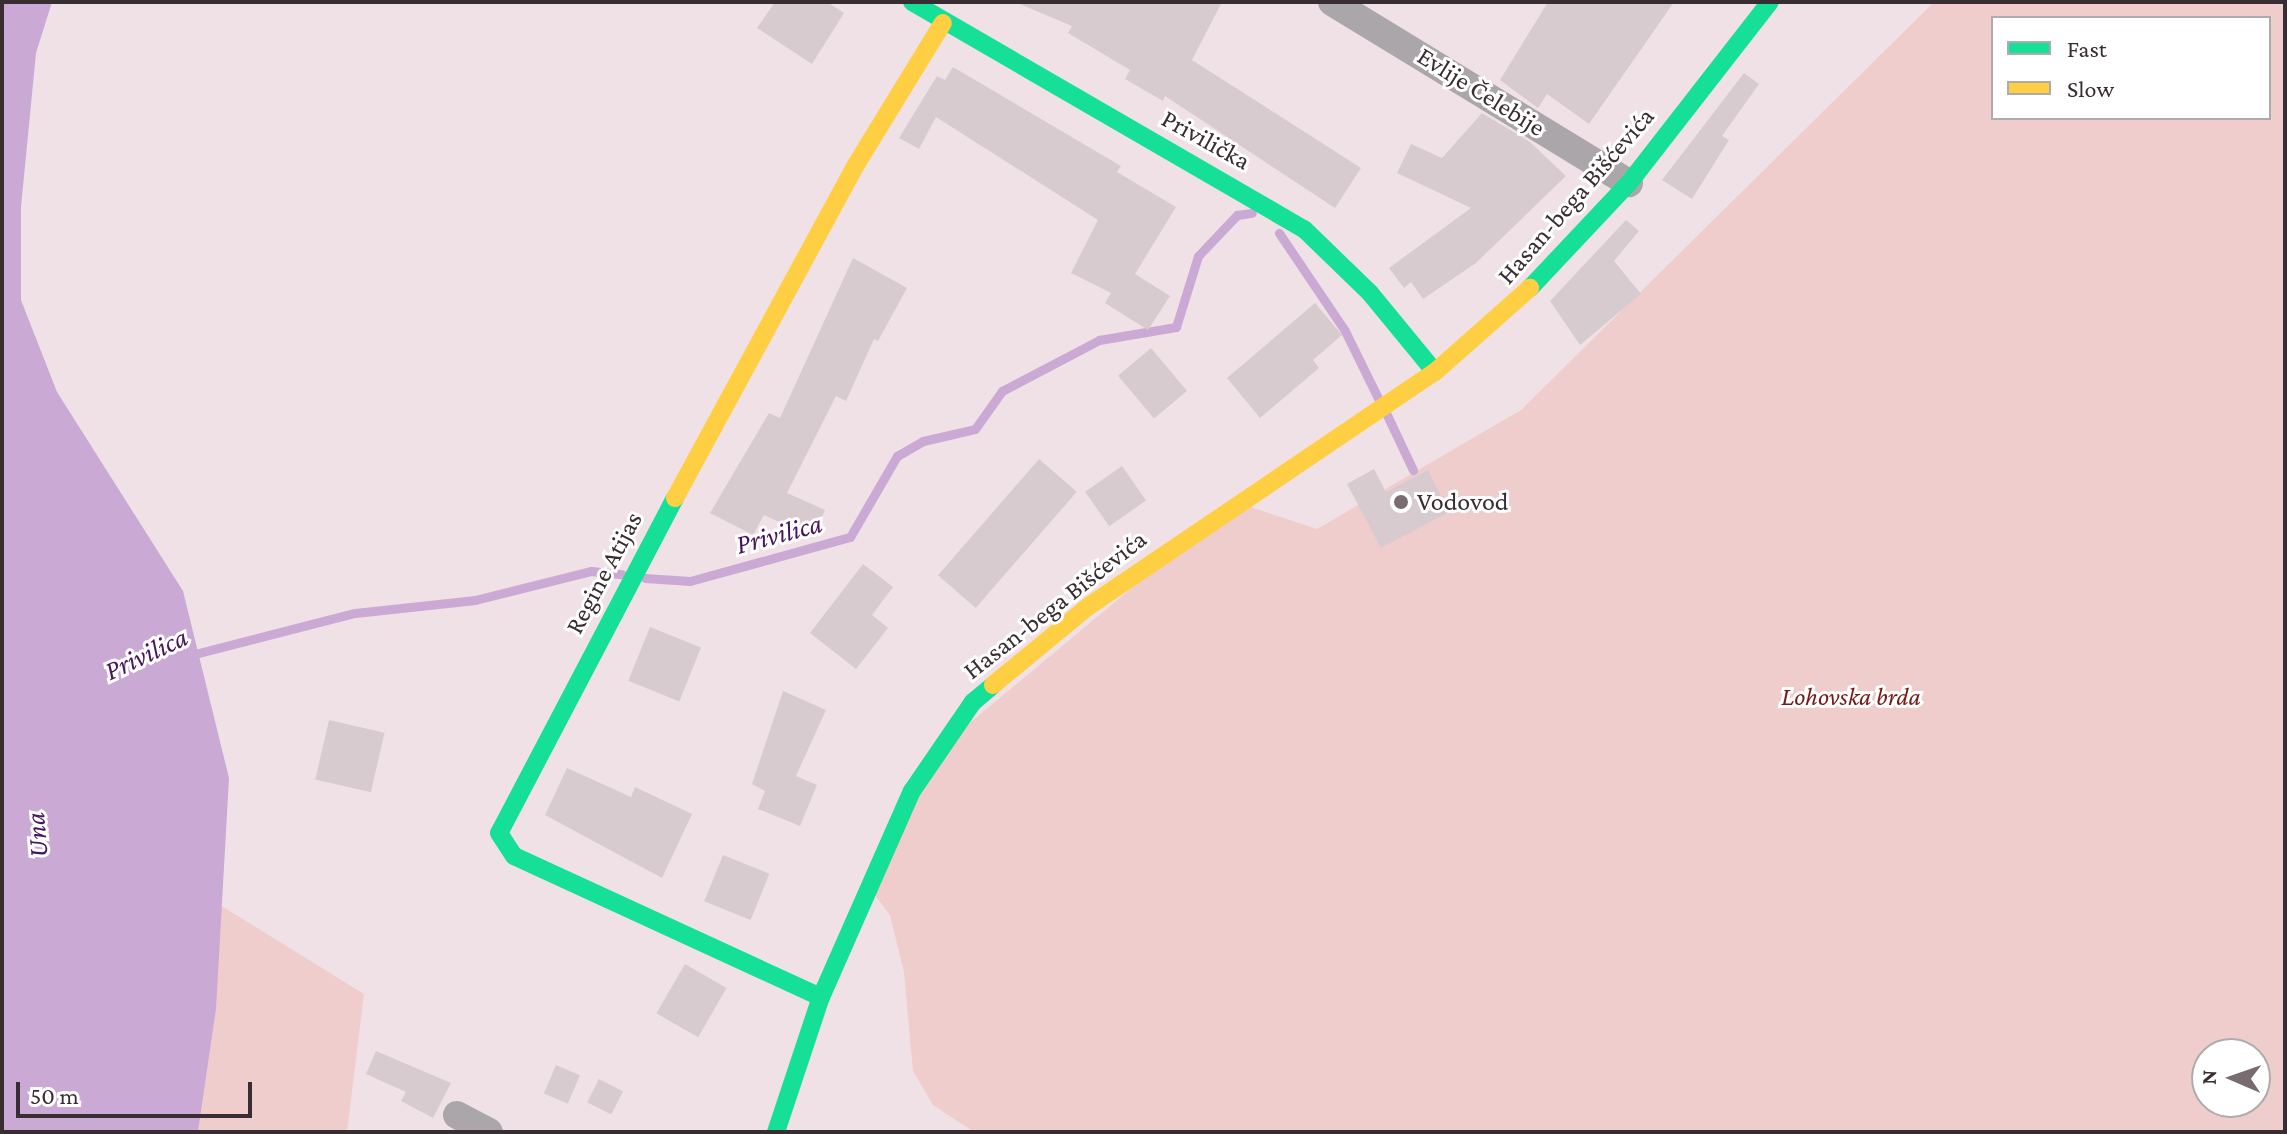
<!DOCTYPE html>
<html>
<head>
<meta charset="utf-8">
<style>
  body { margin:0 }
  #map { position:relative; width:2287px; height:1134px; overflow:hidden; background:#f0e1e7; font-family:"Crimson Pro",serif }
  div>[style] { position:absolute }
  .green>* { inset:0; background:#efcdcc }
  .water>* { inset:0; background:#caa9d5 }
  .stream>* { height:9px; margin:-4.5px; padding:0 4.5px; transform-origin:4.5px; border-radius:4.5px; background:#caa9d5 }
  .building>* { inset:0; background:#d8cbcf; transform-origin:0 0 }
  .street>* { height:28px; margin:-14px; padding:0 14px; transform-origin:14px; border-radius:14px; background:#aba6a9 }
  .fast>* { height:18px; margin:-9px; padding:0 9px; transform-origin:9px; border-radius:9px; background:#16e098 }
  .slow>* { height:18px; margin:-9px; padding:0 9px; transform-origin:9px; border-radius:9px; background:#ffcf43 }
  .dots>* { width:22px; height:22px; translate:-50% -50%; box-sizing:border-box; border:4px solid #fff; border-radius:50% }
  span { translate:-50% -50%; white-space:nowrap; text-align:center; line-height:1.15; -webkit-text-stroke:6px #fff; paint-order:stroke }
  .street-label { font-size:26px; color:#382d32 }
  .poi-label { font-size:26px; color:#382d32 }
  .left { translate:0 -50%; text-align:left }
  .park-label { font-size:26px; color:#741a17; font-style:italic }
  .water-label { font-size:28px; color:#47155c; font-style:italic }
  .frame { position:absolute; inset:0; border:4px solid #382d32; pointer-events:none }
  .legend { position:absolute; left:1991px; top:16px; width:280px; height:104px; box-sizing:border-box; background:#fff; border:2px solid #afabad; margin:0; padding:10px 14px; list-style:none; font-size:24px; color:#382d32 }
  .legend li { display:flex; align-items:center; gap:16px; height:40px }
  .legend b { width:40px; border:2px solid #afabad }
  .north { position:absolute; left:2191px; top:1038px; width:80px; height:80px; box-sizing:border-box; background:#fff; border:2px solid #afabad; border-radius:50%; rotate:272deg; font-size:22px; font-weight:700; line-height:32px; text-align:center; color:#382d32 }
  .north::after { content:''; display:block; margin:auto; width:28px; height:36px; background:#786c71; clip-path:polygon(50% 0,100% 100%,50% 72%,0 100%) }
  .scale { position:absolute; left:16px; top:1082px; width:236px; height:36px; box-sizing:border-box; border:4px solid #382d32; border-top:0; padding-left:10px; font-size:24px; line-height:28px; white-space:nowrap; color:#382d32; -webkit-text-stroke:6px #fff; paint-order:stroke }
</style>
</head>
<body>
<div id="map">
  <div class="green">
    <i style="clip-path:polygon(evenodd,1934px 2px,2285px 2px,2285px 1132px,974px 1132px,933px 1105px,913px 1071px,904px 972px,890px 915px,869px 887px,941px 747px,1235px 502px,1317px 529px,1521px 410px,1934px 2px,1993px 18px,2269px 18px,2269px 118px,1993px 118px,1993px 18px,1934px 2px,2207px 1054px,2255px 1054px,2255px 1102px,2207px 1102px,2207px 1054px)"></i>
    <i style="clip-path:polygon(220px 905px,364px 994px,347px 1132px,198px 1132px,216px 1009px)"></i>
  </div>
  <div class="water">
    <i style="clip-path:polygon(2px 2px,52px 2px,36px 53px,21px 207px,21px 300px,57px 392px,183px 591px,229px 778px,216px 1009px,198px 1132px,2px 1132px)"></i>
  </div>
  <div class="stream">
    <i style="left:1279px;top:233px;width:118px;rotate:56deg"></i>
    <i style="left:1345px;top:331px;width:75px;rotate:63.8deg"></i>
    <i style="left:1387px;top:415px;width:61px;rotate:64.7deg"></i>
    <i style="left:645px;top:578px;width:45px;rotate:3.8deg"></i>
    <i style="left:690px;top:581px;width:166px;rotate:-15.4deg"></i>
    <i style="left:850px;top:537px;width:94px;rotate:-59.9deg"></i>
    <i style="left:897px;top:456px;width:30px;rotate:-30deg"></i>
    <i style="left:923px;top:441px;width:53px;rotate:-13deg"></i>
    <i style="left:975px;top:429px;width:47px;rotate:-54.6deg"></i>
    <i style="left:1002px;top:391px;width:110px;rotate:-27.7deg"></i>
    <i style="left:1099px;top:340px;width:78px;rotate:-9.6deg"></i>
    <i style="left:1176px;top:327px;width:74px;rotate:-72.8deg"></i>
    <i style="left:1198px;top:256px;width:57px;rotate:-46.4deg"></i>
    <i style="left:1237px;top:215px;width:15px;rotate:-8deg"></i>
    <i style="left:191px;top:655px;width:169px;rotate:-14.4deg"></i>
    <i style="left:355px;top:613px;width:121px;rotate:-6.2deg"></i>
    <i style="left:475px;top:600px;width:120px;rotate:-14deg"></i>
    <i style="left:591px;top:571px;width:31px;rotate:6deg"></i>
  </div>
  <div class="building">
    <i style="clip-path:polygon(775px 2px,827px 2px,844px 13px,812px 64px,757px 28px)"></i>
    <i style="clip-path:polygon(1015px 2px,1222px 2px,1192px 60px,1361px 168px,1335px 208px,1165px 96px,1163px 101px,1125px 79px,1130px 70px,1068px 33px,1072px 26px)"></i>
    <i style="clip-path:polygon(1548px 2px,1674px 2px,1589px 124px,1547px 94px,1538px 108px,1500px 80px)"></i>
    <i style="clip-path:polygon(953px 67px,1121px 166px,1117px 172px,1176px 207px,1135px 274px,1170px 296px,1148px 330px,1105px 303px,1111px 293px,1071px 273px,1098px 220px,936px 117px,919px 149px,899px 138px,937px 76px,945px 80px)"></i>
    <i style="clip-path:polygon(1744px 73px,1759px 84px,1722px 136px,1729px 140px,1692px 199px,1662px 180px)"></i>
    <i style="clip-path:polygon(1482px 113px,1530px 142px,1566px 176px,1476px 263px,1423px 299px,1411px 282px,1404px 288px,1389px 268px,1471px 208px,1397px 173px,1411px 144px,1442px 158px)"></i>
    <i style="clip-path:polygon(1626px 220px,1639px 231px,1614px 261px,1641px 294px,1580px 345px,1550px 301px)"></i>
    <i style="clip-path:polygon(853px 258px,907px 288px,878px 341px,874px 339px,846px 401px,836px 396px,787px 493px,825px 510px,813px 538px,764px 515px,753px 535px,710px 513px,769px 413px,780px 418px)"></i>
    <i style="clip-path:polygon(1315px 303px,1342px 335px,1313px 360px,1319px 368px,1260px 418px,1227px 378px)"></i>
    <i style="left:1151px;top:348px;width:56px;height:43px;rotate:50deg"></i>
    <i style="left:1039px;top:459px;width:50px;height:154px;rotate:41deg"></i>
    <i style="left:1122px;top:466px;width:42px;height:45px;rotate:55deg"></i>
    <i style="clip-path:polygon(1374px 469px,1386px 492px,1428px 470px,1449px 512px,1381px 548px,1347px 484px)"></i>
    <i style="clip-path:polygon(863px 564px,893px 587px,872px 615px,888px 628px,856px 669px,810px 633px)"></i>
    <i style="left:650px;top:627px;width:55px;height:58px;rotate:22deg"></i>
    <i style="clip-path:polygon(783px 691px,826px 710px,796px 776px,817px 785px,800px 826px,758px 809px,765px 791px,752px 784px)"></i>
    <i style="left:329px;top:720px;width:57px;height:61px;rotate:13deg"></i>
    <i style="clip-path:polygon(567px 768px,631px 797px,635px 787px,692px 814px,662px 878px,545px 815px)"></i>
    <i style="left:723px;top:855px;width:50px;height:50px;rotate:22deg"></i>
    <i style="left:685px;top:964px;width:48px;height:57px;rotate:30deg"></i>
    <i style="clip-path:polygon(376px 1051px,451px 1083px,433px 1118px,401px 1101px,406px 1092px,366px 1074px)"></i>
    <i style="left:556px;top:1065px;width:26px;height:31px;rotate:23deg"></i>
    <i style="left:599px;top:1079px;width:27px;height:26px;rotate:27deg"></i>
  </div>
  <div class="street">
    <i style="left:1332px;top:2px;width:348px;rotate:31.4deg"></i>
    <i style="left:457px;top:1115px;width:36px;rotate:28deg"></i>
  </div>
  <div class="fast">
    <i style="left:912px;top:2px;width:453px;rotate:30.1deg"></i>
    <i style="left:1304px;top:229px;width:92px;rotate:44.1deg"></i>
    <i style="left:1370px;top:293px;width:102px;rotate:50.6deg"></i>
    <i style="left:1530px;top:288px;width:144px;rotate:-46.7deg"></i>
    <i style="left:1629px;top:183px;width:229px;rotate:-52.1deg"></i>
    <i style="left:675px;top:498px;width:378px;rotate:117.7deg"></i>
    <i style="left:499px;top:833px;width:27px;rotate:57deg"></i>
    <i style="left:514px;top:856px;width:338px;rotate:24.7deg"></i>
    <i style="left:776px;top:1132px;width:142px;rotate:-71.6deg"></i>
    <i style="left:821px;top:997px;width:225px;rotate:-66.2deg"></i>
    <i style="left:912px;top:791px;width:108px;rotate:-55.6deg"></i>
    <i style="left:973px;top:702px;width:26px;rotate:-40deg"></i>
  </div>
  <div class="slow">
    <i style="left:675px;top:498px;width:375px;rotate:-61.5deg"></i>
    <i style="left:854px;top:168px;width:170px;rotate:-58.5deg"></i>
    <i style="left:993px;top:685px;width:124px;rotate:-39.5deg"></i>
    <i style="left:1089px;top:606px;width:418px;rotate:-34.1deg"></i>
    <i style="left:1435px;top:372px;width:127px;rotate:-41.5deg"></i>
  </div>
  <div class="dots">
    <i style="left:1401px;top:502px;background:#786c71"></i>
  </div>
  <div class="street-label">
    <span style="left:1481px;top:92px;rotate:32deg">Evlije Čelebije</span>
    <span style="left:1206px;top:140px;rotate:29deg">Privilička</span>
    <span style="left:1576px;top:196px;rotate:-49deg">Hasan-bega Bišćevića</span>
    <span style="left:604px;top:573px;rotate:-62deg">Regine Atijas</span>
    <span style="left:1055px;top:605px;rotate:-38deg">Hasan-bega Bišćevića</span>
  </div>
  <div class="poi-label">
    <span class="left" style="left:1417px;top:502px">Vodovod</span>
  </div>
  <div class="park-label">
    <span style="left:1851px;top:697px">Lohovska brda</span>
  </div>
  <div class="water-label">
    <span style="left:779px;top:534px;rotate:-15deg">Privilica</span>
    <span style="left:146px;top:654px;rotate:-25deg">Privilica</span>
    <span style="left:37px;top:835px;rotate:-95deg">Una</span>
  </div>
  <div class="frame"></div>
  <ul class="legend">
  <li><b style="height:10px;background:#16e098"></b>Fast</li>
  <li><b style="height:10px;background:#ffcf43"></b>Slow</li>
  </ul>
  <div class="north">N</div>
  <div class="scale">50 m</div>
</div>
</body>
</html>
